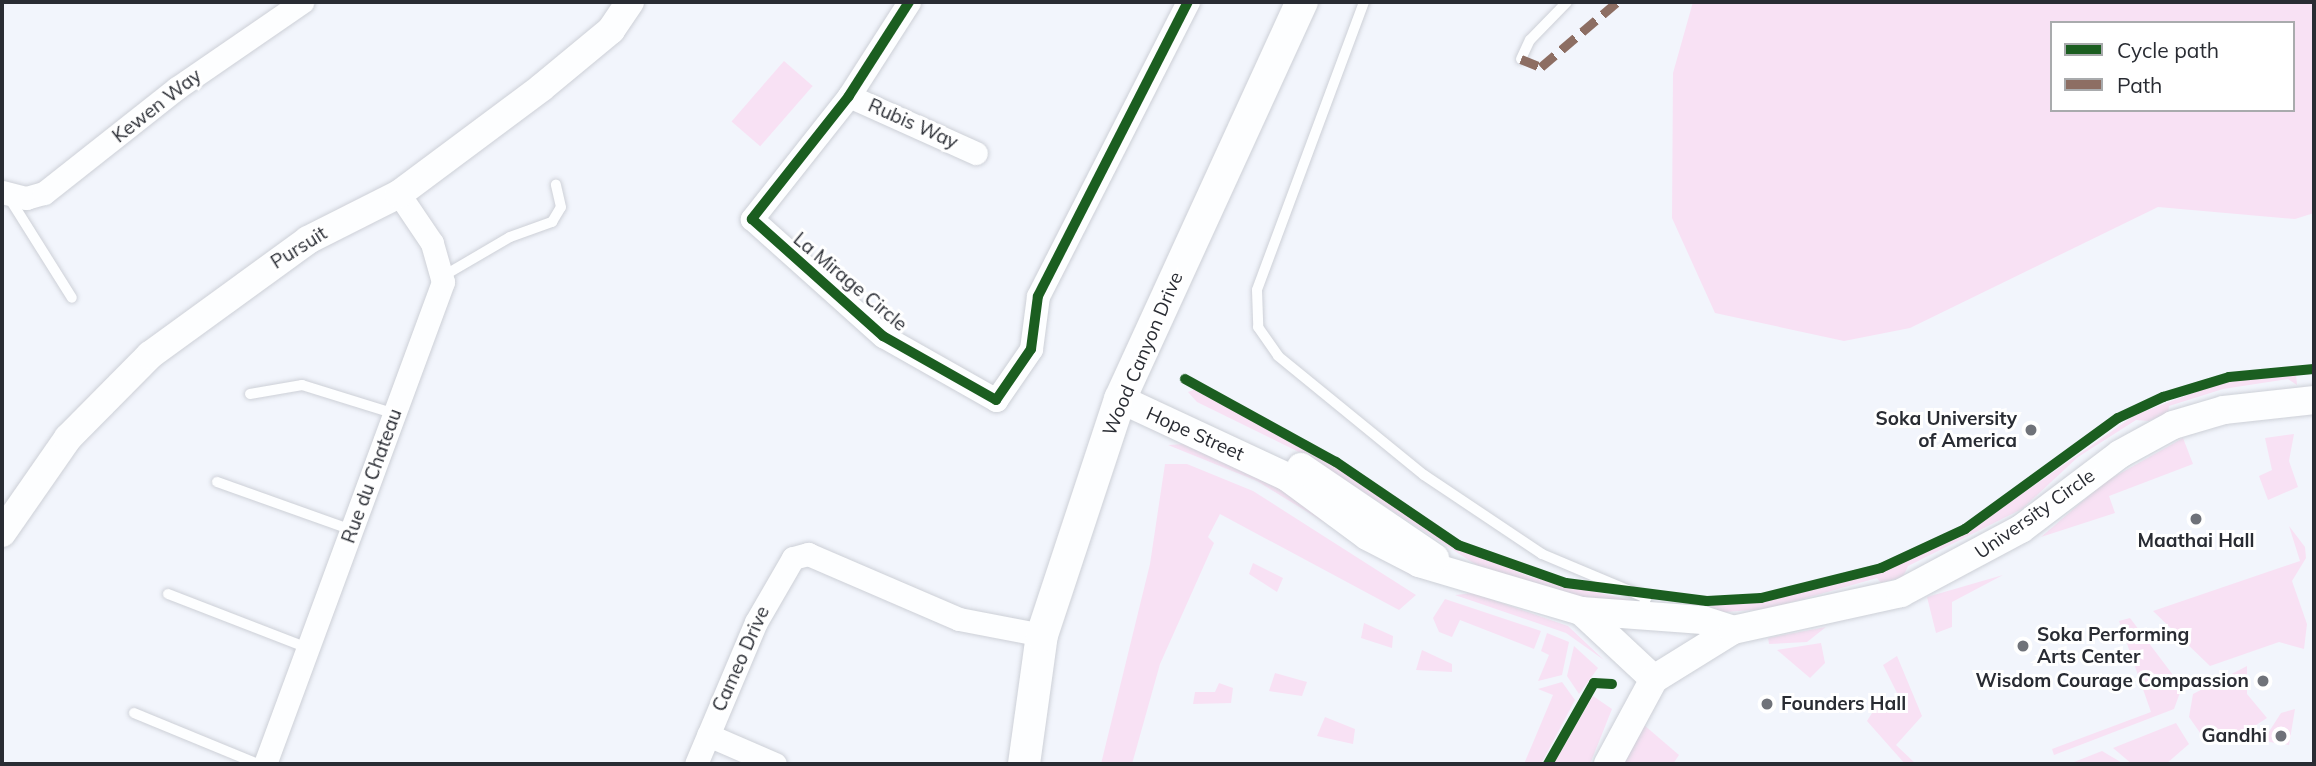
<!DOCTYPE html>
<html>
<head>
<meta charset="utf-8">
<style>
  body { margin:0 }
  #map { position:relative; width:2316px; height:766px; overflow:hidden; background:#f2f5fc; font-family:Mulish,sans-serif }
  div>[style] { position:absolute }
  .green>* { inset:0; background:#f8e1f4; transform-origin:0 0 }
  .roads { filter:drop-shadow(0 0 2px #cdd0d7) drop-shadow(0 0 2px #cdd0d7) }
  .service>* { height:10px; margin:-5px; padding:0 5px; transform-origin:5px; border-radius:5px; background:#fdfeff }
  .minor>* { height:23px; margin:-11.5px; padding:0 11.5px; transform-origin:11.5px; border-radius:11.5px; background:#fdfeff }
  .tertiary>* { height:28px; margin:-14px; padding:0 14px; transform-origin:14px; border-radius:14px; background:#fdfeff }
  .secondary>* { height:32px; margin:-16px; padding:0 16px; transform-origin:16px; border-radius:16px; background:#fdfeff }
  .quiet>* { height:9px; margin-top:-4.5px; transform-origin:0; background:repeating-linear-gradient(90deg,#8d6e63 0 18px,transparent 0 27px) }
  .cycleway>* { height:10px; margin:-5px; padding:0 5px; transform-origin:5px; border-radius:5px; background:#1b5e20 }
  .dots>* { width:19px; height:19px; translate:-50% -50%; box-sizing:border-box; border:4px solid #fff; border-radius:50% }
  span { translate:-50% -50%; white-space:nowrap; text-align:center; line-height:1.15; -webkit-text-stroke:6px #fff; paint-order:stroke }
  .street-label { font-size:19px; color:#292c33 }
  .poi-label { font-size:19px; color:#292c33; font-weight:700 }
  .right { translate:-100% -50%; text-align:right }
  .left { translate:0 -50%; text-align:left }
  .frame { position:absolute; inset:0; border:4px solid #292c33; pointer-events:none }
  .legend { position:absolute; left:2050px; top:21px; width:245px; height:91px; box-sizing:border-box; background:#fff; border:2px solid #a9abad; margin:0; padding:9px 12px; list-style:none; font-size:21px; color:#292c33 }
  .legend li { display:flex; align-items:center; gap:14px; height:35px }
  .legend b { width:35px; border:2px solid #a9abad }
</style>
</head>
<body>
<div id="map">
  <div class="green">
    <i style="clip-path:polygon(evenodd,1693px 2px,2314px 2px,2314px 213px,2295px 219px,2158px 207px,1910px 328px,1844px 341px,1715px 313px,1672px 218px,1673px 73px,1693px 2px,2052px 23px,2293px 23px,2293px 110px,2052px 110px,2052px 23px)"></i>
    <i style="left:784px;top:61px;width:38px;height:80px;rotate:41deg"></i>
    <i style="clip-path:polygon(2296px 374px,2297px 385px,2288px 379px,2223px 389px,2169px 406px,2168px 413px,2149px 421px,2136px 420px,2078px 457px,2022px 509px,1908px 566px,1903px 577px,1881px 583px,1877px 578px,1767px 609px,1711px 613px,1672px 604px,1745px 604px,1877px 573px,1969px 531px,2135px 415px,2222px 382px)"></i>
    <i style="clip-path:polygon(1196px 389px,1315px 452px,1458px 549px,1531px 577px,1635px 601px,1590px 601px,1478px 566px,1309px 457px,1197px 402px,1188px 392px)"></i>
    <i style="clip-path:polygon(2294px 434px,2289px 461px,2298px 487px,2268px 500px,2259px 476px,2272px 470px,2265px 438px)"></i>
    <i style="clip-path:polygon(2183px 438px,2193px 464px,2109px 496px,2115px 513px,2041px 537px,2105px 482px)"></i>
    <i style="clip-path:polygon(1185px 444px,1261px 475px,1415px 578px,1257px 481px,1168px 445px)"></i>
    <i style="clip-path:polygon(1165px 464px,1187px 464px,1253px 491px,1416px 595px,1399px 610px,1220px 514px,1208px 537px,1214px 543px,1160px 664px,1132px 764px,1101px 764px,1150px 564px)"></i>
    <i style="clip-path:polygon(2289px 526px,2305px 547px,2306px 558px,2292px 581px,2307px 624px,2304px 649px,2279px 642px,2210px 666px,2153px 611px,2300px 561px)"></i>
    <i style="clip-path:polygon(1253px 563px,1283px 578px,1277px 592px,1249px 574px)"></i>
    <i style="clip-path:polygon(2003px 575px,1952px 602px,1952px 627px,1936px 633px,1927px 597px)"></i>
    <i style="clip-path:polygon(1473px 593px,1568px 626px,1604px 660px,1566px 633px,1455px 595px)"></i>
    <i style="clip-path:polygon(1445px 599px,1541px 631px,1534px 649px,1460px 620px,1452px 637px,1439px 632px,1433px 618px)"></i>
    <i style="clip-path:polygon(2130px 618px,2182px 687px,2174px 709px,2054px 755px,2052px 749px,2151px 712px,2119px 621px)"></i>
    <i style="clip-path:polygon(1364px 623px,1393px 636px,1392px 648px,1361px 638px)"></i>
    <i style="clip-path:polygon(1826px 627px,1807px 642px,1769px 644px,1768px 638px)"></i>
    <i style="clip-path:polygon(1547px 633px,1569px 642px,1562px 675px,1538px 681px,1549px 655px,1541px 651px)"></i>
    <i style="clip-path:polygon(1821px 643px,1825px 663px,1810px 678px,1777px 650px)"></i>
    <i style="clip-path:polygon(1574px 646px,1598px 668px,1579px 694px,1567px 676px)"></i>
    <i style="clip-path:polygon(1422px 650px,1452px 664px,1452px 672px,1416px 670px)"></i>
    <i style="clip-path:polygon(1897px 656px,1922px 716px,1896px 745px,1916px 764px,1905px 764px,1867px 721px,1877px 705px,1886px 708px,1899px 697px,1883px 665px)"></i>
    <i style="clip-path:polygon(2247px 666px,2247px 694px,2267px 718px,2233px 740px,2203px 737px,2189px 717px,2193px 694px)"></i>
    <i style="clip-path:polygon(1275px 673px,1307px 682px,1302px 696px,1269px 691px)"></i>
    <i style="clip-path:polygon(1562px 682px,1575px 700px,1541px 764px,1524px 764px,1553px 695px,1538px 689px)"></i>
    <i style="clip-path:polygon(1219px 683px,1233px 688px,1231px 703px,1193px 704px,1195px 692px,1215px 692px)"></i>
    <i style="clip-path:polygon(1593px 696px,1612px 709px,1590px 764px,1553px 764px)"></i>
    <i style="clip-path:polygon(2295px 709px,2289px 745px,2263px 741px,2281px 713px)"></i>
    <i style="clip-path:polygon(1325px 717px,1355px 729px,1353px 744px,1317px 736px)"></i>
    <i style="clip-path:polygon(2176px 723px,2189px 744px,2166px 764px,2132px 764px,2113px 748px)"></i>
    <i style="clip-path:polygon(1644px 725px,1679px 755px,1673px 764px,1624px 764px)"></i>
    <i style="clip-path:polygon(2102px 751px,2124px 764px,2069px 764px)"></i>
  </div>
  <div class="roads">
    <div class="service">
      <i style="left:1364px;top:2px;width:307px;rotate:110.4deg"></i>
      <i style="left:1257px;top:290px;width:37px;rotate:88deg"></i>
      <i style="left:1258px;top:327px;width:35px;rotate:55deg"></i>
      <i style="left:1278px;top:356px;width:188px;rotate:39.2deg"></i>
      <i style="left:1424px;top:475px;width:142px;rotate:33.8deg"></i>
      <i style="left:1542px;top:554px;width:113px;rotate:22.9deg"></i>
      <i style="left:1646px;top:598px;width:16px;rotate:108deg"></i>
      <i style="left:1521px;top:59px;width:21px;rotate:-65deg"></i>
      <i style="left:1530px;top:40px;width:53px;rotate:-45.8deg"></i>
      <i style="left:8px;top:196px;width:120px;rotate:57.9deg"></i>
      <i style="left:445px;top:275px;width:75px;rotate:-30.3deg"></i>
      <i style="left:510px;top:237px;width:45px;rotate:-19.7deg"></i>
      <i style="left:552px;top:222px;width:17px;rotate:-59deg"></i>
      <i style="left:561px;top:207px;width:23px;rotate:-103deg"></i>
      <i style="left:250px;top:394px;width:53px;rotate:-9.8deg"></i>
      <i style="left:302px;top:385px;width:97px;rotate:17.3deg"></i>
      <i style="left:217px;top:482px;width:143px;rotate:19.6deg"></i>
      <i style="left:168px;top:594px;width:150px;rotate:21.1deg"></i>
      <i style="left:134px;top:713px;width:134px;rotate:22.4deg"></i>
    </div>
    <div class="minor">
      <i style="left:909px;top:2px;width:112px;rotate:122.6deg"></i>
      <i style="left:849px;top:96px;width:157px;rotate:128.3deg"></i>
      <i style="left:752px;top:219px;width:176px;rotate:41.8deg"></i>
      <i style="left:883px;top:336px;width:130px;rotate:29.5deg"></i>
      <i style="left:996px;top:400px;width:62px;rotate:-55.5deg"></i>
      <i style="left:1031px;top:349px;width:53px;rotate:-82.5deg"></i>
      <i style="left:1038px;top:296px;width:330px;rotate:-63deg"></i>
      <i style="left:849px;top:96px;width:139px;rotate:24.2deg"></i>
      <i style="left:2px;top:192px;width:25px;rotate:14deg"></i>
      <i style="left:26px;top:198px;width:19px;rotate:-16deg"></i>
      <i style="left:44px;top:193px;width:169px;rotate:-38.3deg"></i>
      <i style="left:177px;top:88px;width:152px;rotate:-34.5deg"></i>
      <i style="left:708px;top:735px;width:73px;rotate:23.4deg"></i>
      <i style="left:265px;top:764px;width:514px;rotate:-69.73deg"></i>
      <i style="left:443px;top:282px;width:41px;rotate:-105.8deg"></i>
      <i style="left:432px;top:243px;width:59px;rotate:-124deg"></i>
      <i style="left:696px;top:764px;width:154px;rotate:-67.1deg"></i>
      <i style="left:756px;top:622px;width:74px;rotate:-60deg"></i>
      <i style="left:793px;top:558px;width:16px;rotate:-15deg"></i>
      <i style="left:808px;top:554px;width:164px;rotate:23.3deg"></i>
      <i style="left:959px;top:619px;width:85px;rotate:10.9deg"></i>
    </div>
    <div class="tertiary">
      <i style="left:1120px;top:399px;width:184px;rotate:25deg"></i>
      <i style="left:1287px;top:477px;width:99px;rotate:36.4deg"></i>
      <i style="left:1367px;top:536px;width:59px;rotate:27.4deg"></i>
      <i style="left:1419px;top:563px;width:169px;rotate:16.5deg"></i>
      <i style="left:1581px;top:611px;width:100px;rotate:43deg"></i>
      <i style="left:1301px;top:467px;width:162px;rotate:34.2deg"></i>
      <i style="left:2px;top:533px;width:116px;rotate:-55.2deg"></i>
      <i style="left:68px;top:438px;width:117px;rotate:-45.3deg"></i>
      <i style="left:150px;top:355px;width:195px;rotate:-36deg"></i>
      <i style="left:308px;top:240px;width:102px;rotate:-26.8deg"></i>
      <i style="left:399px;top:194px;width:177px;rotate:-36.7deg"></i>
      <i style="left:541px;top:88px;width:91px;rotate:-39.6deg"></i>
      <i style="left:611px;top:30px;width:34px;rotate:-56deg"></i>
      <i style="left:1581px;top:611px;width:122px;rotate:4.2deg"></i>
      <i style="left:1703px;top:620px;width:32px;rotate:18deg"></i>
      <i style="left:1608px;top:764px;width:97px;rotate:-61.6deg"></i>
      <i style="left:1654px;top:679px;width:93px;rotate:-31.8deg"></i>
      <i style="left:1733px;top:630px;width:172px;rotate:-12.4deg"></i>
      <i style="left:1901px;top:593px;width:136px;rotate:-28.1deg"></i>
      <i style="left:2021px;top:529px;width:124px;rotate:-37.1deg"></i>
      <i style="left:2120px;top:454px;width:60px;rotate:-28.7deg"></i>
      <i style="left:2173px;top:425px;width:53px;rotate:-16.4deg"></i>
      <i style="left:2224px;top:410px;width:91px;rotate:-6.3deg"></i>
    </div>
    <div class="secondary">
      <i style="left:1024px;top:764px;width:130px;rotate:-82.1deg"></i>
      <i style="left:1042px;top:635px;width:249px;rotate:-71.7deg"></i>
      <i style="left:1120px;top:399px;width:437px;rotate:-65.4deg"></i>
    </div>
  </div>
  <div class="quiet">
    <i style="left:1521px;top:59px;width:22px;rotate:22deg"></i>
    <i style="left:1541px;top:67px;width:100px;rotate:-40.5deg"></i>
  </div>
  <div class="cycleway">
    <i style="left:909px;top:2px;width:112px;rotate:122.6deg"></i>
    <i style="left:849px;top:96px;width:157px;rotate:128.3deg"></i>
    <i style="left:752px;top:219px;width:176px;rotate:41.8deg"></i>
    <i style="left:883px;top:336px;width:130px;rotate:29.5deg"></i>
    <i style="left:996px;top:400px;width:62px;rotate:-55.5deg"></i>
    <i style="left:1031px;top:349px;width:53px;rotate:-82.5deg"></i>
    <i style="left:1038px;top:296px;width:330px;rotate:-63deg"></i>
    <i style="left:1185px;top:379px;width:172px;rotate:28.8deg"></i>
    <i style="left:1336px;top:462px;width:148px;rotate:34.2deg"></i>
    <i style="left:1458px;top:545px;width:114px;rotate:19.4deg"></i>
    <i style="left:1566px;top:583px;width:142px;rotate:7.3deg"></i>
    <i style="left:1707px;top:601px;width:54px;rotate:-3.2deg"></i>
    <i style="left:1761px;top:598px;width:124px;rotate:-14deg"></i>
    <i style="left:1881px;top:568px;width:93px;rotate:-24.9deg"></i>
    <i style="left:1965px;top:529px;width:189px;rotate:-36deg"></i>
    <i style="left:2118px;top:418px;width:50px;rotate:-25deg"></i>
    <i style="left:2163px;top:397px;width:69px;rotate:-16.9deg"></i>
    <i style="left:2229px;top:377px;width:85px;rotate:-5.4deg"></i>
    <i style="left:1548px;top:764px;width:93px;rotate:-60.4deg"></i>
    <i style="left:1594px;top:683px;width:18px;rotate:3deg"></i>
  </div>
  <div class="dots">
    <i style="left:2031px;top:430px;background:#6f7279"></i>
    <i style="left:2196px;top:519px;background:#6f7279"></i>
    <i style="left:2023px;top:646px;background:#6f7279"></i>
    <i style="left:2263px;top:681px;background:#6f7279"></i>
    <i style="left:1767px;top:704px;background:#6f7279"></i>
    <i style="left:2281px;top:736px;background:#6f7279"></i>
  </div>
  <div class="street-label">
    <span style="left:157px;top:106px;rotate:-38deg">Kewen Way</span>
    <span style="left:913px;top:124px;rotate:24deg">Rubis Way</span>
    <span style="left:299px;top:248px;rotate:-32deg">Pursuit</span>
    <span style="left:850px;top:282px;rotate:40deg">La Mirage Circle</span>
    <span style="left:1143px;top:354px;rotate:-67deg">Wood Canyon Drive</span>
    <span style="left:1195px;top:434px;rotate:24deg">Hope Street</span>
    <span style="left:372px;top:476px;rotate:-70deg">Rue du Chateau</span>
    <span style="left:2035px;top:514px;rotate:-35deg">University Circle</span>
    <span style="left:741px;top:659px;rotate:-66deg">Cameo Drive</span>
  </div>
  <div class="poi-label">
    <span class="right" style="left:2017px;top:430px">Soka University<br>of America</span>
    <span style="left:2196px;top:541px">Maathai Hall</span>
    <span class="left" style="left:2037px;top:646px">Soka Performing<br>Arts Center</span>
    <span class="right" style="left:2249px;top:681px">Wisdom Courage Compassion</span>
    <span class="left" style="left:1781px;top:704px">Founders Hall</span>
    <span class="right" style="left:2267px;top:736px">Gandhi</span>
  </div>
  <div class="frame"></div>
  <ul class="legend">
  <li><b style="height:9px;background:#1b5e20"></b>Cycle path</li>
  <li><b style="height:9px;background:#8d6e63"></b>Path</li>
  </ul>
</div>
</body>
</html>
